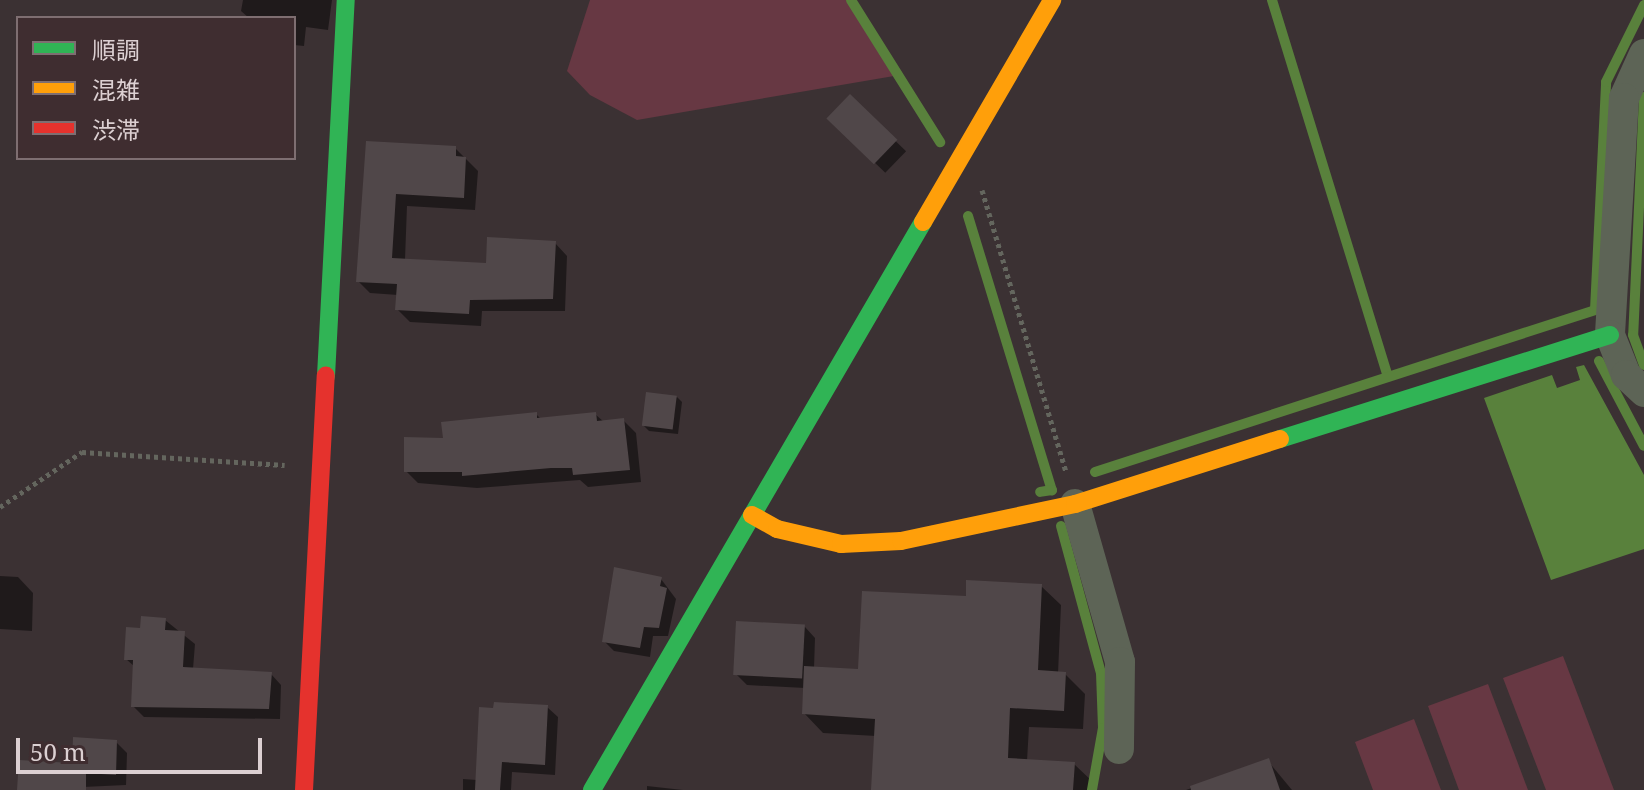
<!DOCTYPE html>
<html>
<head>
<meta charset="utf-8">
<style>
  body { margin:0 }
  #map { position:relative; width:1644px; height:790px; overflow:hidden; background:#3b3133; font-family:"Noto Serif","Noto Sans JP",serif }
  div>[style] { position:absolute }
  .green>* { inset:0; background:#673843 }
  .water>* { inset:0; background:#59813c }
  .shadow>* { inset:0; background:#0007; transform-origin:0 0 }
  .stream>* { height:10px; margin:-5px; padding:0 5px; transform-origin:5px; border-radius:5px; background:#59813c }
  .building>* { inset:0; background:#504749; transform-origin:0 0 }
  .path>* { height:5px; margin-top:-2.5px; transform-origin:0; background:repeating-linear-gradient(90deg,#64665e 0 4px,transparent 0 8px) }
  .street>* { height:30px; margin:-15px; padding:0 15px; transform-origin:15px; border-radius:15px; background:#5d6456 }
  .fast>* { height:18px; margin:-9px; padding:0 9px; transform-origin:9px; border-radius:9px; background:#30b455 }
  .slow>* { height:18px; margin:-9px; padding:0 9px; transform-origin:9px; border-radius:9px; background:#ff9f0a }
  .jam>* { height:18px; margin:-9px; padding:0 9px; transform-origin:9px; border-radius:9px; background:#e5322d }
  span { translate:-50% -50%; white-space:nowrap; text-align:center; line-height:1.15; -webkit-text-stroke:8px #3f2d30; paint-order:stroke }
  .legend { position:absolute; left:16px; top:16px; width:280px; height:144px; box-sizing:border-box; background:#3f2d30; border:2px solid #7e6e71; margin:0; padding:10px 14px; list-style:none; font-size:24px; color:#dcd0d2 }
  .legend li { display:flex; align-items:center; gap:16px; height:40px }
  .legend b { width:40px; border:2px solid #7e6e71 }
  .scale { position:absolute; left:16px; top:738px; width:246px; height:36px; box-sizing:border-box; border:4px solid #dcd0d2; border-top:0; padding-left:10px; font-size:24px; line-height:28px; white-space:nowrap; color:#dcd0d2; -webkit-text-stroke:6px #3f2d30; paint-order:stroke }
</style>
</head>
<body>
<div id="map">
  <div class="green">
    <i style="clip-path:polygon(590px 0,846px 0,894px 76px,637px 120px,590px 95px,567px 71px)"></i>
    <i style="clip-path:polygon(1563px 656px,1614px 790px,1546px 790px,1503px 678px)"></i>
    <i style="clip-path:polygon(1488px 684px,1528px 790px,1459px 790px,1428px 706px)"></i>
    <i style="clip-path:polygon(1414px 719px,1441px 790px,1373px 790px,1355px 742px)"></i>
  </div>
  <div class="water">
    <i style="clip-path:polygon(1584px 365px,1644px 475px,1644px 549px,1551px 580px,1484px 398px,1552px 375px,1557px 388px,1580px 380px,1576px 367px)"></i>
  </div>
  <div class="shadow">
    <i style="clip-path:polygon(243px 0,332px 0,328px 30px,306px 27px,304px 46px,294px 45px,294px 18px,249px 18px,241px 11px)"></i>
    <i style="left:850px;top:97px;width:78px;height:30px;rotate:44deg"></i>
    <i style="clip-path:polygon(368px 143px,455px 148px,478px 171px,475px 210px,407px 206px,405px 260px,488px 265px,555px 243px,567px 256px,565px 311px,482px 311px,481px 326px,410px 322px,397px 309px,398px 295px,370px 293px,358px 281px)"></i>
    <i style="clip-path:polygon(677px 397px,682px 402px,678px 434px,649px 431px,644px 426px)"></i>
    <i style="clip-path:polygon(536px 414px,541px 419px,595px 414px,604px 422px,623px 420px,636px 433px,641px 482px,588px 487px,580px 480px,477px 488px,418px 483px,406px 471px,445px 440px)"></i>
    <i style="clip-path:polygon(0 576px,18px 577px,33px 593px,32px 631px,0 629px)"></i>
    <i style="clip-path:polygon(661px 579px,676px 599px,668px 636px,653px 636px,650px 657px,614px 651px,605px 642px)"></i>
    <i style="clip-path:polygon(1041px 586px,1061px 605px,1058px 674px,1065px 674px,1085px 694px,1083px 729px,1029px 727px,1027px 761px,1074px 764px,1094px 783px,1093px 790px,873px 790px,876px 736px,823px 733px,804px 713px,805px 688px,747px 685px,736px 674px,805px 627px,815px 638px,814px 669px,860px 671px,968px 598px)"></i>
    <i style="clip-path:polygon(165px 620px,195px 644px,193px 669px,271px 674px,281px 685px,280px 719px,144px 717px,133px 706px,135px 667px,126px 659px,142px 630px)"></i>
    <i style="clip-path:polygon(547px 707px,558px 717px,555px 775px,512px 772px,511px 790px,463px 790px,463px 779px,477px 780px)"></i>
    <i style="clip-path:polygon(116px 742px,127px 753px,126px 785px,19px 790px)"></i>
    <i style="clip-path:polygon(1268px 761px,1292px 790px,1186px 790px)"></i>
    <i style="clip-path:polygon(647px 786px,683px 790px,647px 790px)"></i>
  </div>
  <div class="stream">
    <i style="left:851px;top:0;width:168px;rotate:57.9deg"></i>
    <i style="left:1272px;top:0;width:394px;rotate:72.9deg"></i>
    <i style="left:1644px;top:97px;width:238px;rotate:92.6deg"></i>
    <i style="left:1633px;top:335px;width:32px;rotate:70deg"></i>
    <i style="left:968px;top:216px;width:287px;rotate:73deg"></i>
    <i style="left:1052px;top:490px;width:12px;rotate:171deg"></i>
    <i style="left:1599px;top:361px;width:96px;rotate:62.1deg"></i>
    <i style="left:1095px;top:472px;width:526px;rotate:-17.95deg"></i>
    <i style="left:1595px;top:310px;width:228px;rotate:-87.2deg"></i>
    <i style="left:1606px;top:82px;width:86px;rotate:-63.7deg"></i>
    <i style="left:1061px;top:526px;width:152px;rotate:74.8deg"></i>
    <i style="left:1101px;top:673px;width:55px;rotate:87.9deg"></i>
    <i style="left:1103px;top:728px;width:63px;rotate:100.1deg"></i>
  </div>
  <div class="building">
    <i style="left:850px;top:94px;width:66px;height:34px;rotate:44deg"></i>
    <i style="clip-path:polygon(366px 141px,456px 146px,456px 156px,466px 157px,464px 198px,396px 194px,392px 258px,486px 263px,487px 237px,556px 241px,553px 299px,470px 300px,469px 314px,395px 310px,397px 284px,356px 282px)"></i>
    <i style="left:646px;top:392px;width:31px;height:34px;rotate:7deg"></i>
    <i style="clip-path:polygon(537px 412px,537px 418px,596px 412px,597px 421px,624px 418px,630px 470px,573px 475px,572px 468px,551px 468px,462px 476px,462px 472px,404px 472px,404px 437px,443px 438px,441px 422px)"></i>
    <i style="clip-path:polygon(614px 567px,662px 577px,660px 586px,667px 588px,659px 628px,644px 627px,640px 648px,602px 642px)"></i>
    <i style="clip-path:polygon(966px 580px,1042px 584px,1038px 670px,1066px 672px,1064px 711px,1010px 708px,1008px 758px,1075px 762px,1073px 790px,871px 790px,875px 719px,802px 714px,804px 666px,858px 669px,862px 591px,966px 596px)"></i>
    <i style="clip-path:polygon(141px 616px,166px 618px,165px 630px,185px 631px,183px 667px,272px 672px,269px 709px,131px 707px,133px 660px,124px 660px,126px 627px,140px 628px)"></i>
    <i style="left:736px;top:621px;width:69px;height:54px;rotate:3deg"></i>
    <i style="clip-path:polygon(494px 702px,548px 705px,545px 765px,502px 762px,500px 790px,475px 790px,479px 707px,493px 708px)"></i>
    <i style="clip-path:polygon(73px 737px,117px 740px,116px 775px,86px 773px,86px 790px,17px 790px,19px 760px,72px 763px)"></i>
    <i style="clip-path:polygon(1269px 758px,1280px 790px,1191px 790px,1190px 786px)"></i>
  </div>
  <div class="path">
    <i style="left:982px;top:190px;width:293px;rotate:73.4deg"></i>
    <i style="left:0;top:507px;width:99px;rotate:-33.9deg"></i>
    <i style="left:82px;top:452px;width:203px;rotate:3.7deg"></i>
  </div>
  <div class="street">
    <i style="left:1644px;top:54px;width:48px;rotate:114.4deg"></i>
    <i style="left:1624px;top:98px;width:237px;rotate:93.4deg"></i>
    <i style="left:1610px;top:335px;width:43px;rotate:68.2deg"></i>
    <i style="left:1626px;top:375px;width:25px;rotate:43deg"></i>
    <i style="left:1075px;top:504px;width:164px;rotate:74.1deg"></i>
    <i style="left:1120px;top:662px;width:87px;rotate:90.7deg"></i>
  </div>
  <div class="fast">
    <i style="left:326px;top:376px;width:377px;rotate:-87deg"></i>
    <i style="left:1280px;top:439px;width:346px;rotate:-17.5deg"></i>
    <i style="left:592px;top:790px;width:657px;rotate:-59.77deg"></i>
  </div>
  <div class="slow">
    <i style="left:923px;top:222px;width:257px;rotate:-59.8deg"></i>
    <i style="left:752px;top:515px;width:29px;rotate:29deg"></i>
    <i style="left:777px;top:529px;width:66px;rotate:13.2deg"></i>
    <i style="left:841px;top:544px;width:60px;rotate:-2.9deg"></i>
    <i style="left:901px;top:541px;width:178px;rotate:-12deg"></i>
    <i style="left:1075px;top:504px;width:215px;rotate:-17.6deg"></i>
  </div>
  <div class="jam">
    <i style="left:304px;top:790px;width:415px;rotate:-87deg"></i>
  </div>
  <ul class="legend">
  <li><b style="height:10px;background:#30b455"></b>順調</li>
  <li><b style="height:10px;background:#ff9f0a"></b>混雑</li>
  <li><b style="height:10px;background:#e5322d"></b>渋滞</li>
  </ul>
  <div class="scale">50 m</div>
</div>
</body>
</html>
